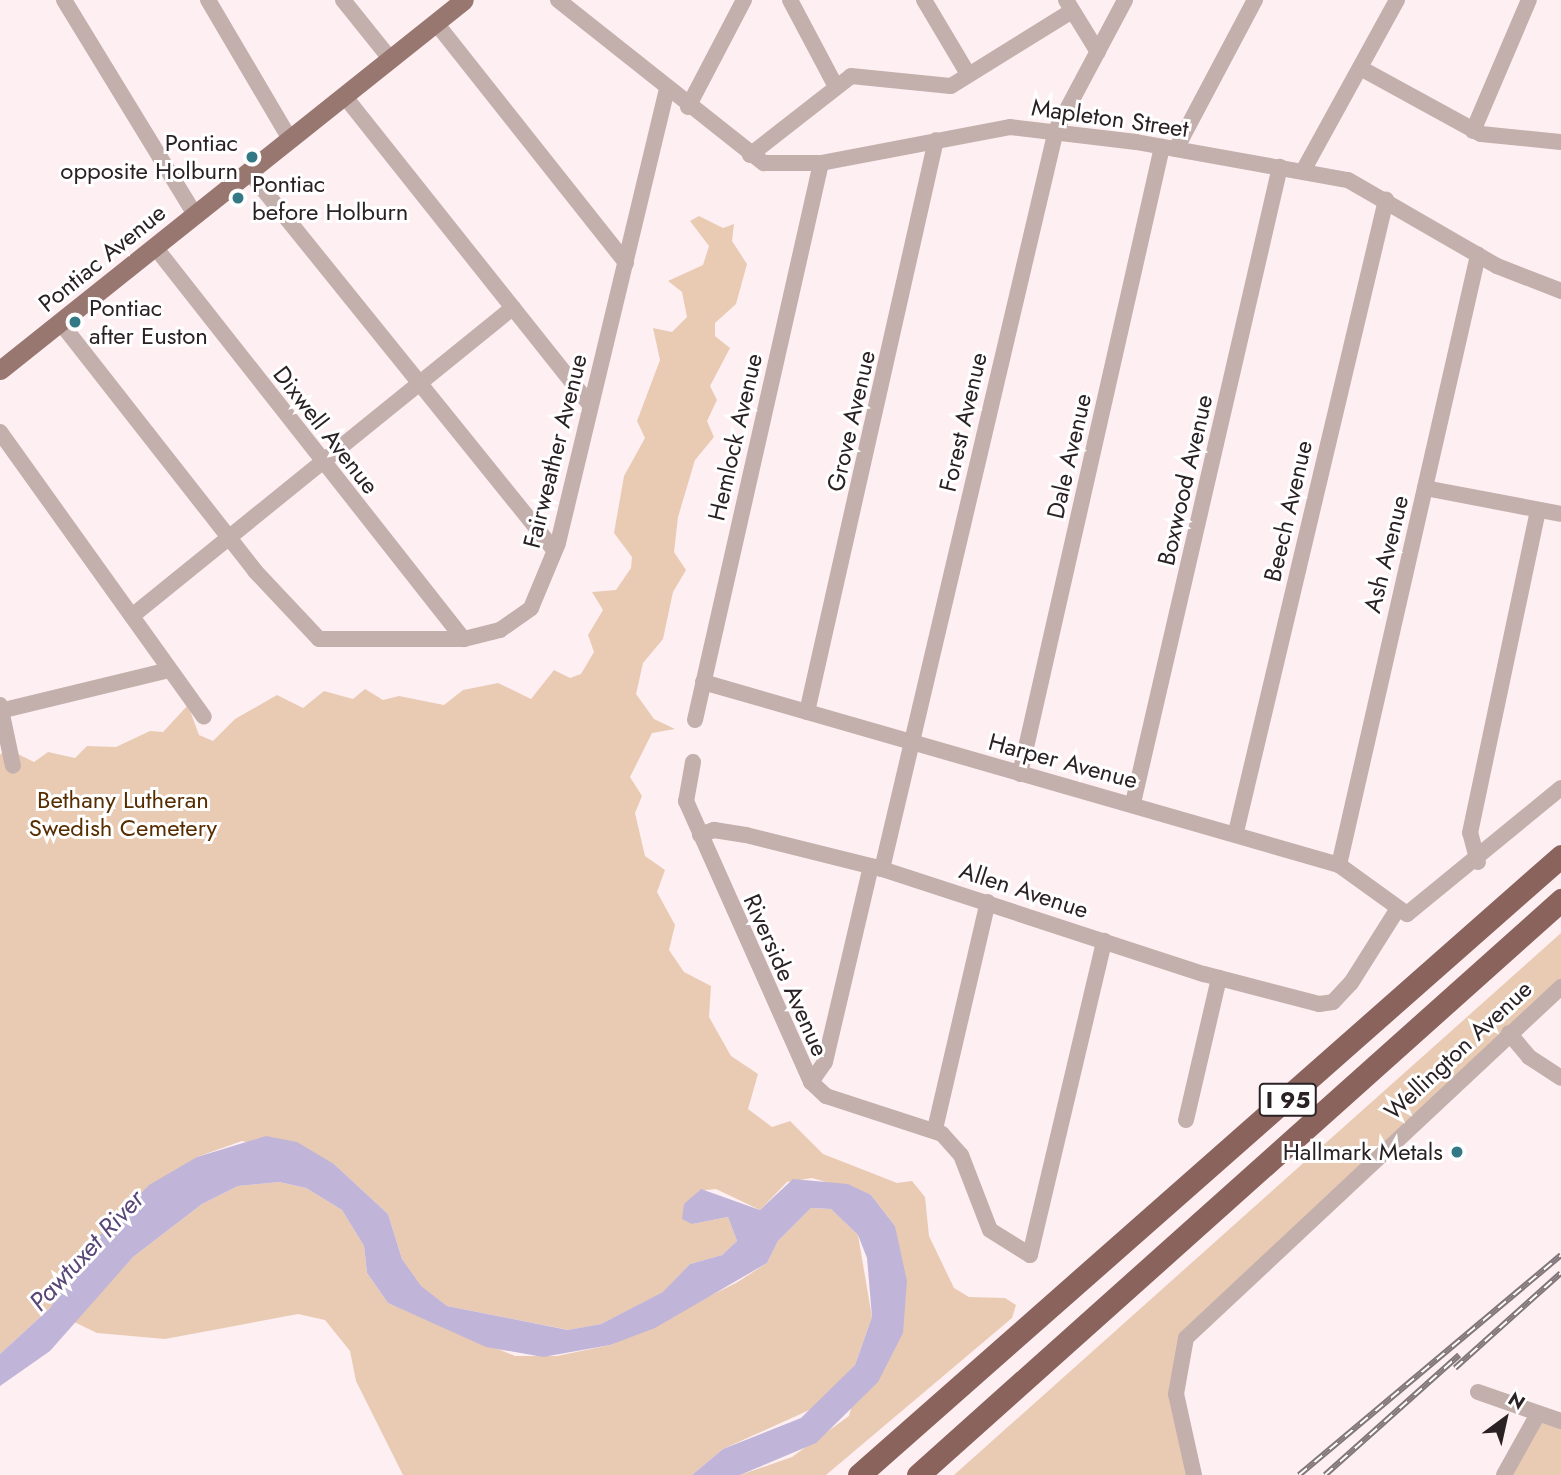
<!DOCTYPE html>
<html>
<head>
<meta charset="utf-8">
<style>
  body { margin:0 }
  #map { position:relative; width:1561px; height:1475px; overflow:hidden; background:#feeff3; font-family:Jost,sans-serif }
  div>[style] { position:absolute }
  .green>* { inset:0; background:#e9cbb4 }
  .water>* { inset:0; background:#c0b5d8 }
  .minor>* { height:16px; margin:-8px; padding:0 8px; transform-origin:8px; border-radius:8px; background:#c3b0ac }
  .major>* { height:19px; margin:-9.5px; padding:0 9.5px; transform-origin:9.5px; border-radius:9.5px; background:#997771 }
  .highway>* { height:23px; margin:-11.5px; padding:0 11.5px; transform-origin:11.5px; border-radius:11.5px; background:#89635c }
  .rail>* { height:6px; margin-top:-3px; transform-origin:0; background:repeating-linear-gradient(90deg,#fff 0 10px,#817679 0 20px); box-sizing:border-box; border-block:2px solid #817679 }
  .dots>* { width:19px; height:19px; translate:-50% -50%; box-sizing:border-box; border:4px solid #fff; border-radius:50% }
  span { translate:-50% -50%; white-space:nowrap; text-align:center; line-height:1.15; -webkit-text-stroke:6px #fff; paint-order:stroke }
  .shield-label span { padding:2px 5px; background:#fff; border:2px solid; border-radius:5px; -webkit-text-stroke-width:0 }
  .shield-label { font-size:23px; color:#2a2124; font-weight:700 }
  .street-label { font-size:24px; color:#2a2124 }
  .poi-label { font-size:24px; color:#2a2124 }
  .right { translate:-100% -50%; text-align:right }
  .left { translate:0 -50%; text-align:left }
  .park-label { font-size:24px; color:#572d00 }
  .water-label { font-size:26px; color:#584677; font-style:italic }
  .north { position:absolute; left:1470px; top:1384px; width:70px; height:70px; -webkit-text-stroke:5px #fff; paint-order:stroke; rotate:33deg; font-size:19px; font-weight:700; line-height:28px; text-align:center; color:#2a2124 }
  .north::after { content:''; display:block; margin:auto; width:24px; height:32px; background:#2a2124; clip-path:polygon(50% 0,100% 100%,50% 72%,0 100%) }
</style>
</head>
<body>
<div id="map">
  <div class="green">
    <i style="clip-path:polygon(699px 216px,723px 228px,734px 224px,732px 241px,747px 264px,736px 304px,715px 323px,715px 336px,730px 348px,710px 386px,717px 400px,707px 421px,714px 437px,695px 460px,678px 517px,674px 552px,686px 570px,673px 592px,663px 639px,643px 663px,636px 694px,654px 719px,675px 729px,652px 733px,630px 777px,642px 796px,635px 813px,645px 856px,665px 870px,657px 892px,675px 925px,669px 950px,684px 972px,711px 986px,709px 1017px,731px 1056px,758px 1074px,748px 1109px,772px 1127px,790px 1121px,823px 1154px,897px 1183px,912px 1181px,925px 1197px,929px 1236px,954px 1288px,969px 1297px,1005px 1298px,1016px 1305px,1012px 1318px,826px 1475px,740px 1475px,792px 1457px,849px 1416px,896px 1239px,895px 1226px,871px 1195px,812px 1178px,787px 1182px,760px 1210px,716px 1189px,698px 1191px,692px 1224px,728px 1217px,737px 1241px,722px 1255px,690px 1264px,664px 1292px,601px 1324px,569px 1330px,447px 1306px,421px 1287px,402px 1259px,388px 1214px,334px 1164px,242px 1141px,197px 1157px,94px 1241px,50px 1308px,0 1354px,0 755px,6px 748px,34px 762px,48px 752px,75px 758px,87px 746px,116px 747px,150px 731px,163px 732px,188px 705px,199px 735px,213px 741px,235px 719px,277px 695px,303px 708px,324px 691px,353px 699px,365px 689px,383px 700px,399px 696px,444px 705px,463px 690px,498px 683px,531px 699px,554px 670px,570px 678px,581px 674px,594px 652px,588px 635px,603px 610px,592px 592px,616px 590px,631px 568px,632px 557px,614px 533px,624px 476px,645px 438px,637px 421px,660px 360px,653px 328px,672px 332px,687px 317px,682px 292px,668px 281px,703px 265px,709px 246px,690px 221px)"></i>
    <i style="clip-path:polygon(1561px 933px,1561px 988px,1190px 1341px,1178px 1374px,1195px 1475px,954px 1475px)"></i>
    <i style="clip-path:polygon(279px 1182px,306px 1188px,342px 1210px,364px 1246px,367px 1273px,388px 1303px,515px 1356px,557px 1356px,610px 1345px,736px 1283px,767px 1263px,778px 1241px,811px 1208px,831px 1209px,858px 1235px,872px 1317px,855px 1365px,816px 1407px,723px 1449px,692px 1475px,403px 1475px,356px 1381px,350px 1351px,325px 1320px,298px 1314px,165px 1339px,97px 1333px,72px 1321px,133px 1257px,202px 1204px,238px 1186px)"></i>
    <i style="clip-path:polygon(1538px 1415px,1561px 1421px,1561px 1475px,1505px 1475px)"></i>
  </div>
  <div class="water">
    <i style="clip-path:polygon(266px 1136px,297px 1142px,334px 1164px,388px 1214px,402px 1259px,421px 1286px,447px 1306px,568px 1330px,601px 1324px,663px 1292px,690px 1264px,722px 1255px,737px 1241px,728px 1217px,692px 1224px,682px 1219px,684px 1204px,701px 1189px,760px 1210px,793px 1179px,848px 1184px,871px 1195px,895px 1226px,907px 1281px,903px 1333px,878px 1382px,816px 1443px,740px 1475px,692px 1475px,723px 1449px,801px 1418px,855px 1365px,872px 1317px,867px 1258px,858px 1235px,831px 1209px,811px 1208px,778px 1241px,767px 1263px,655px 1328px,610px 1345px,543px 1357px,486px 1347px,388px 1303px,367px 1273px,364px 1246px,342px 1210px,306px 1188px,279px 1182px,238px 1186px,202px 1204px,133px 1257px,50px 1351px,0 1386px,0 1354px,50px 1308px,94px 1241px,149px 1185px,197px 1157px)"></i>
  </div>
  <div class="minor">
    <i style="left:64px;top:0;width:252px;rotate:58.6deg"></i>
    <i style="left:208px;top:0;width:161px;rotate:59.5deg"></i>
    <i style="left:343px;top:0;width:77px;rotate:51.3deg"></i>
    <i style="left:558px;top:0;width:263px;rotate:38.4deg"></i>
    <i style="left:764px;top:163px;width:57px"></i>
    <i style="left:821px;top:163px;width:192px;rotate:-10.8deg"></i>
    <i style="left:1010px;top:127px;width:127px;rotate:6.8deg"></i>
    <i style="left:1136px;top:142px;width:215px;rotate:10.2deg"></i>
    <i style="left:1348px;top:180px;width:172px;rotate:30deg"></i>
    <i style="left:1497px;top:266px;width:69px;rotate:21.3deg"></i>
    <i style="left:790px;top:0;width:98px;rotate:62.1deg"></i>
    <i style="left:924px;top:0;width:86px;rotate:59.3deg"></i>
    <i style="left:1066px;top:0;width:61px;rotate:58.4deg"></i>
    <i style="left:436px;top:23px;width:306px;rotate:51.6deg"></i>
    <i style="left:1364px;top:70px;width:133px;rotate:28.7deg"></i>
    <i style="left:1481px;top:134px;width:80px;rotate:5.7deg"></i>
    <i style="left:346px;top:98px;width:392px;rotate:51.5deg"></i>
    <i style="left:688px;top:107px;width:121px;rotate:-62.4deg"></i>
    <i style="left:1473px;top:131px;width:142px;rotate:-66.9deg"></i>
    <i style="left:1176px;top:149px;width:169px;rotate:-62.1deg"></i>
    <i style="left:750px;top:155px;width:128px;rotate:-38deg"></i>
    <i style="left:851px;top:76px;width:100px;rotate:5.7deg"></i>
    <i style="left:951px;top:86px;width:142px;rotate:-31.8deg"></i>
    <i style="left:1303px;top:171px;width:195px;rotate:-61.2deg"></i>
    <i style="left:250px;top:173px;width:484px;rotate:51.1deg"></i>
    <i style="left:155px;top:247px;width:499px;rotate:51.8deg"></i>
    <i style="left:60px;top:322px;width:316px;rotate:51.9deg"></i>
    <i style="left:255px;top:571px;width:93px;rotate:46.7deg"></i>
    <i style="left:319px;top:639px;width:145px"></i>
    <i style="left:464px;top:639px;width:37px;rotate:-14deg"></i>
    <i style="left:500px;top:630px;width:38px;rotate:-35deg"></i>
    <i style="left:531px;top:608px;width:70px;rotate:-67.4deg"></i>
    <i style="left:558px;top:543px;width:468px;rotate:-76.5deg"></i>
    <i style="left:0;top:432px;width:350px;rotate:54.4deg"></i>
    <i style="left:1425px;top:488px;width:138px;rotate:10.8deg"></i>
    <i style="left:132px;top:616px;width:490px;rotate:-39deg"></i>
    <i style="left:703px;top:682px;width:662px;rotate:16.05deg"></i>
    <i style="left:1339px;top:865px;width:84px;rotate:35.8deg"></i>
    <i style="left:1407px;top:914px;width:199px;rotate:-39.3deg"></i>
    <i style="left:0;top:705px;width:62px;rotate:78deg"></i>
    <i style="left:0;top:711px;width:174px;rotate:-13.6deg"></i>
    <i style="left:807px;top:712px;width:586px;rotate:-77.29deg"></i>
    <i style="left:695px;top:720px;width:571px;rotate:-77.25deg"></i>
    <i style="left:693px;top:762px;width:40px;rotate:100deg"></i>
    <i style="left:686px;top:801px;width:308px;rotate:66deg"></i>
    <i style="left:811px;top:1082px;width:21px;rotate:43deg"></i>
    <i style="left:826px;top:1096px;width:122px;rotate:18.1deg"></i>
    <i style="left:942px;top:1134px;width:28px;rotate:48deg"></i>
    <i style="left:961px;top:1155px;width:80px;rotate:68.9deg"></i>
    <i style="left:990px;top:1230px;width:47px;rotate:32deg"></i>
    <i style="left:1030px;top:1255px;width:323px;rotate:-76.7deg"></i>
    <i style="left:1020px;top:774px;width:643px;rotate:-77.24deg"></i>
    <i style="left:1133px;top:803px;width:653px;rotate:-76.99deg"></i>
    <i style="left:1236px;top:832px;width:650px;rotate:-76.65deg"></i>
    <i style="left:700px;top:835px;width:15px;rotate:-20deg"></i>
    <i style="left:714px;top:830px;width:32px;rotate:9deg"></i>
    <i style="left:746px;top:835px;width:140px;rotate:14deg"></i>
    <i style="left:882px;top:869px;width:339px;rotate:18.1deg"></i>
    <i style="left:1204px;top:974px;width:119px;rotate:14.6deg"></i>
    <i style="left:1319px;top:1004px;width:14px;rotate:-8deg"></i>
    <i style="left:1333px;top:1002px;width:26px;rotate:-47deg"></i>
    <i style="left:1351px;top:983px;width:86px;rotate:-57.8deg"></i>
    <i style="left:1478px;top:862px;width:30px;rotate:-105deg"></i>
    <i style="left:1470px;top:833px;width:330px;rotate:-78.1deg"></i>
    <i style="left:1339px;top:865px;width:626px;rotate:-77.16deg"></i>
    <i style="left:882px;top:869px;width:759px;rotate:-76.75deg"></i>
    <i style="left:1056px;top:130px;width:147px;rotate:-62deg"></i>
    <i style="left:1509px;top:1033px;width:31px;rotate:50deg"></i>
    <i style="left:1529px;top:1057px;width:38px;rotate:33deg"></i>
    <i style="left:811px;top:1082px;width:24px;rotate:-55deg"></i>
    <i style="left:825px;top:1062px;width:201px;rotate:-76.8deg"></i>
    <i style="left:1186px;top:1120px;width:146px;rotate:-76.9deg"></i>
    <i style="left:935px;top:1129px;width:233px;rotate:-76.9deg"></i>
    <i style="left:1478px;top:1392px;width:88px;rotate:19.3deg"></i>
    <i style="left:1194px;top:1475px;width:83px;rotate:-102.5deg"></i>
    <i style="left:1176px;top:1394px;width:57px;rotate:-79.9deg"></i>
    <i style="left:1186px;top:1338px;width:514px;rotate:-43.11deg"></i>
    <i style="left:1504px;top:1475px;width:70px;rotate:-60.9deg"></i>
  </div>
  <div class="major">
    <i style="left:0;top:370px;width:593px;rotate:-38.57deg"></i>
  </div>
  <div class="highway">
    <i style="left:859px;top:1475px;width:936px;rotate:-41.4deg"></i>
    <i style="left:918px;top:1475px;width:863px;rotate:-41.8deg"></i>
  </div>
  <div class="rail">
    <i style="left:1455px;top:1368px;width:142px;rotate:-41.9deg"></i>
    <i style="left:1299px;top:1475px;width:342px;rotate:-40deg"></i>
    <i style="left:1325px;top:1475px;width:180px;rotate:-41.8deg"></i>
  </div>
  <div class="dots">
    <i style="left:252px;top:157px;background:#327985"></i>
    <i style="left:238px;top:198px;background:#327985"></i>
    <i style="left:75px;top:322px;background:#327985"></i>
    <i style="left:1457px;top:1152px;background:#327985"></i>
  </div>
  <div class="shield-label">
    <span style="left:1288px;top:1100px">I 95</span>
  </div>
  <div class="street-label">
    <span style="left:1110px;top:118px;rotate:8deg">Mapleton Street</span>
    <span style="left:102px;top:258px;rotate:-39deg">Pontiac Avenue</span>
    <span style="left:851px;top:421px;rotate:-77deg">Grove Avenue</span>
    <span style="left:963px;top:422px;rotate:-77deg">Forest Avenue</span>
    <span style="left:326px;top:430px;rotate:52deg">Dixwell Avenue</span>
    <span style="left:735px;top:437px;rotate:-77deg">Hemlock Avenue</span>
    <span style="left:555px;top:451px;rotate:-76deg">Fairweather Avenue</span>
    <span style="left:1069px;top:456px;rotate:-77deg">Dale Avenue</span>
    <span style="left:1185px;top:480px;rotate:-77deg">Boxwood Avenue</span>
    <span style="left:1288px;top:511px;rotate:-77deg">Beech Avenue</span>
    <span style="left:1386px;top:554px;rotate:-76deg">Ash Avenue</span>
    <span style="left:1063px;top:761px;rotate:15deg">Harper Avenue</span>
    <span style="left:1024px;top:890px;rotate:18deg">Allen Avenue</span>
    <span style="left:786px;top:975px;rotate:66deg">Riverside Avenue</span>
    <span style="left:1458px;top:1050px;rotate:-43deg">Wellington Avenue</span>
  </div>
  <div class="poi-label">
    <span class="right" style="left:238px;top:157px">Pontiac<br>opposite Holburn</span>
    <span class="left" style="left:252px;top:198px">Pontiac<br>before Holburn</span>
    <span class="left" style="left:89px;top:322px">Pontiac<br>after Euston</span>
    <span class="right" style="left:1443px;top:1152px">Hallmark Metals</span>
  </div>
  <div class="park-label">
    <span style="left:123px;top:814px">Bethany Lutheran<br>Swedish Cemetery</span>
  </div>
  <div class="water-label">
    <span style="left:87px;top:1251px;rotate:-47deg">Pawtuxet River</span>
  </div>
  <div class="north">N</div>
</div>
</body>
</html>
